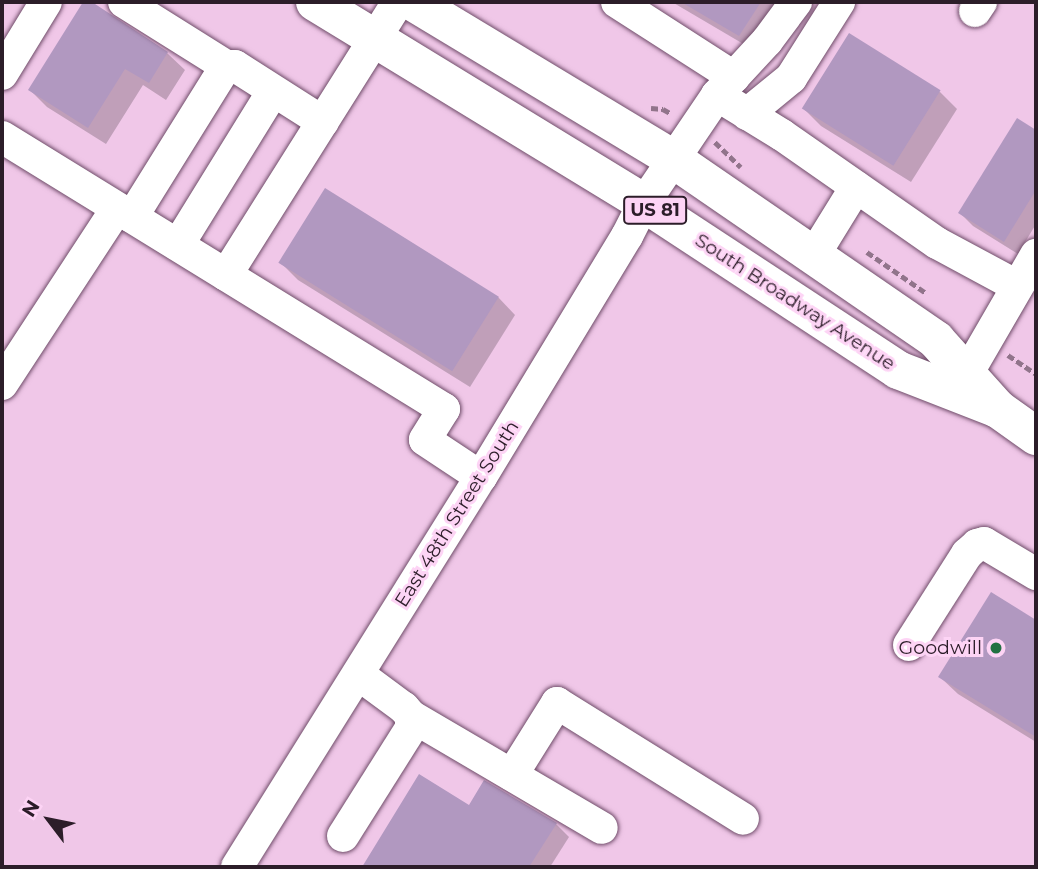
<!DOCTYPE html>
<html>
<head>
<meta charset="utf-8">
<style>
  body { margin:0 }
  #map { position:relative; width:1038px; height:869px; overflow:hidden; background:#f0c7e8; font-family:Montserrat,sans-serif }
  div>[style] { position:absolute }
  .shadow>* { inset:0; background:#0003 }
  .building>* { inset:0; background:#b198c0; transform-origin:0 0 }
  .path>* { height:4.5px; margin-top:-2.25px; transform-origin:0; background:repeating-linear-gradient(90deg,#91748b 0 7px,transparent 0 10.5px) }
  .roads { filter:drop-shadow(0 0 2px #6f4c69) drop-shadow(0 0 2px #6f4c69) }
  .minor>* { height:32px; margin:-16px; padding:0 16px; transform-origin:16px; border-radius:16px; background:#fff }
  .major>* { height:38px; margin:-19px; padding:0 19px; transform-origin:19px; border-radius:19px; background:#fff }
  .dots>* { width:19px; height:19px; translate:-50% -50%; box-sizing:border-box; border:4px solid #fdd4f5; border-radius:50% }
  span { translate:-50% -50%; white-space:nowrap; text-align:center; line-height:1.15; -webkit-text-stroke:6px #fdd4f5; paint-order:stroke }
  .shield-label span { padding:2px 5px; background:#fdd4f5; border:2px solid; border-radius:5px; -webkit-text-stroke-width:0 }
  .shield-label { font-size:18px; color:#2c1d29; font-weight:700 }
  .street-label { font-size:19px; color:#2c1d29 }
  .poi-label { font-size:19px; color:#2c1d29 }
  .right { translate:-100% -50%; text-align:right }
  .frame { position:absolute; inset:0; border:4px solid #2c1d29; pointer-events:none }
  .north { position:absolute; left:14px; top:785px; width:70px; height:70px; -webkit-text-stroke:5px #fdd4f5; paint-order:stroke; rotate:302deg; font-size:19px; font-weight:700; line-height:28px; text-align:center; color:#2c1d29 }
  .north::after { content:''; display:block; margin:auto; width:24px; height:32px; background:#2c1d29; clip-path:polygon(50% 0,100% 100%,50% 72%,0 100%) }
</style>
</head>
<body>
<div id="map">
  <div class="shadow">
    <i style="clip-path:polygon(85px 2px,167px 53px,185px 70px,166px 100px,143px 85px,106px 144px,47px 107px,30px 90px)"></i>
    <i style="clip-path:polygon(672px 2px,788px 2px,757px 52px)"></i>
    <i style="clip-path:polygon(940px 92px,957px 109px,911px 182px,821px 126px,804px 109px)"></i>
    <i style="clip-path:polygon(1018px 120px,1036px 132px,1036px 224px,1018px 254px,973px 226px,960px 213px)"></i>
    <i style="clip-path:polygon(281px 263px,498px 297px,515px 315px,470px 387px,298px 280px)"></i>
    <i style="clip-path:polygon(991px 594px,1036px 622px,1036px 742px,958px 694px,940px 677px)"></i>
    <i style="clip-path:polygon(469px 807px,556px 824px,569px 837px,550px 867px,365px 866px)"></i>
  </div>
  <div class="building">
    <i style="clip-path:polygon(83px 2px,92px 2px,168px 52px,149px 83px,125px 69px,88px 128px,28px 90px)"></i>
    <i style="clip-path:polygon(681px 2px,761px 2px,739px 36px)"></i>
    <i style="left:849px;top:33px;width:108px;height:89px;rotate:32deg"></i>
    <i style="clip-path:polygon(1017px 118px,1036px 130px,1036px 190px,1004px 242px,958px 213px)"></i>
    <i style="left:325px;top:188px;width:205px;height:88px;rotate:32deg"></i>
    <i style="clip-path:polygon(991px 592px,1036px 620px,1036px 737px,938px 677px)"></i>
    <i style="clip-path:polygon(419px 774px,469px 805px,484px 780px,557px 823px,529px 867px,362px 867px)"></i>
  </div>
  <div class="path">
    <i style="left:651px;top:108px;width:12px;rotate:5deg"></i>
    <i style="left:663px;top:109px;width:10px;rotate:29deg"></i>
    <i style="left:715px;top:142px;width:36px;rotate:44deg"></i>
    <i style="left:867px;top:252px;width:72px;rotate:34.8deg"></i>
    <i style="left:1008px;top:355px;width:34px;rotate:34deg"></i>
  </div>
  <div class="roads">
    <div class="minor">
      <i style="left:124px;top:2px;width:120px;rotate:32.1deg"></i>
      <i style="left:617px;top:2px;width:139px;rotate:32.7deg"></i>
      <i style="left:975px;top:11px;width:11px;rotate:-56deg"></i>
      <i style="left:2px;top:74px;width:84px;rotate:-58.6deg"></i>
      <i style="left:717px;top:95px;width:76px;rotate:31.6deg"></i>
      <i style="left:782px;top:135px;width:189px;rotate:34.9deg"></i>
      <i style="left:937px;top:243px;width:91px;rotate:28.3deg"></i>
      <i style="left:747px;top:114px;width:57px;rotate:-39.3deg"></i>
      <i style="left:791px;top:78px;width:90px;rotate:-57.7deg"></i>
      <i style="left:2px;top:137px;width:519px;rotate:31.61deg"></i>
      <i style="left:444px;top:409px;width:36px;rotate:122deg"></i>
      <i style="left:425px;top:440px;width:67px;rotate:33.5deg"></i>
      <i style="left:132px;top:217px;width:178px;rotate:-58.1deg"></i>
      <i style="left:226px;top:66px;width:9px"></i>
      <i style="left:235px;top:66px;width:104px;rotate:32.5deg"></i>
      <i style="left:178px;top:245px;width:181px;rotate:-58.3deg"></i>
      <i style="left:814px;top:255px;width:80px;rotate:-58.3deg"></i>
      <i style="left:226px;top:275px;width:323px;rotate:-57.8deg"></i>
      <i style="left:967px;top:374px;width:138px;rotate:-59.9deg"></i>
      <i style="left:2px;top:384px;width:210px;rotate:-56.8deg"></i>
      <i style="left:909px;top:645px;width:108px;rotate:-57.5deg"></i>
      <i style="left:967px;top:554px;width:13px;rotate:-42deg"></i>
      <i style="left:977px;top:545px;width:7px;rotate:-16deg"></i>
      <i style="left:984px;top:543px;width:61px;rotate:30.8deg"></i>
      <i style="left:411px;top:716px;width:221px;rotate:30.4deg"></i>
      <i style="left:512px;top:775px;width:85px;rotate:-58deg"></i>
      <i style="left:557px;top:703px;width:219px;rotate:31.9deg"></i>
      <i style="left:343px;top:836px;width:128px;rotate:-57.8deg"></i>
      <i style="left:411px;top:728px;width:12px;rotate:-90deg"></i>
      <i style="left:411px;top:716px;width:11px;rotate:-131deg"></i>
      <i style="left:404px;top:708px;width:57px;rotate:-143.5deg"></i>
      <i style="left:237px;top:867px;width:460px;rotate:-58deg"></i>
      <i style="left:481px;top:477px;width:282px;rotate:-58.8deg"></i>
      <i style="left:627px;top:236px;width:37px;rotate:-63deg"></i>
      <i style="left:644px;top:203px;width:130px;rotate:-55.9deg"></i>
      <i style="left:717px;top:95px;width:74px;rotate:-47.2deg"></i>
      <i style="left:767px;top:41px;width:49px;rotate:-53.4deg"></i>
    </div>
    <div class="major">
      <i style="left:315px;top:2px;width:386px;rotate:31.4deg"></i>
      <i style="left:644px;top:203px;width:304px;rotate:33.3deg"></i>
      <i style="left:898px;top:370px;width:107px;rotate:21.3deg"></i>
      <i style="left:413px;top:2px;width:304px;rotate:31.1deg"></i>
      <i style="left:673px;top:159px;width:319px;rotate:34.5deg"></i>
      <i style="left:936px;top:340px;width:93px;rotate:48.1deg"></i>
      <i style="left:998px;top:409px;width:47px;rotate:35.4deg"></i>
    </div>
  </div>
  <div class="dots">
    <i style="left:996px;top:648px;background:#227142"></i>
  </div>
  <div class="shield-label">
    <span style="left:655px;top:210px">US 81</span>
  </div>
  <div class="street-label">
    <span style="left:795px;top:302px;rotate:33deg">South Broadway Avenue</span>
    <span style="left:457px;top:514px;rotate:-58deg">East 48th Street South</span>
  </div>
  <div class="poi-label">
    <span class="right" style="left:982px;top:648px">Goodwill</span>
  </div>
  <div class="frame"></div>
  <div class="north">N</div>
</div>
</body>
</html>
